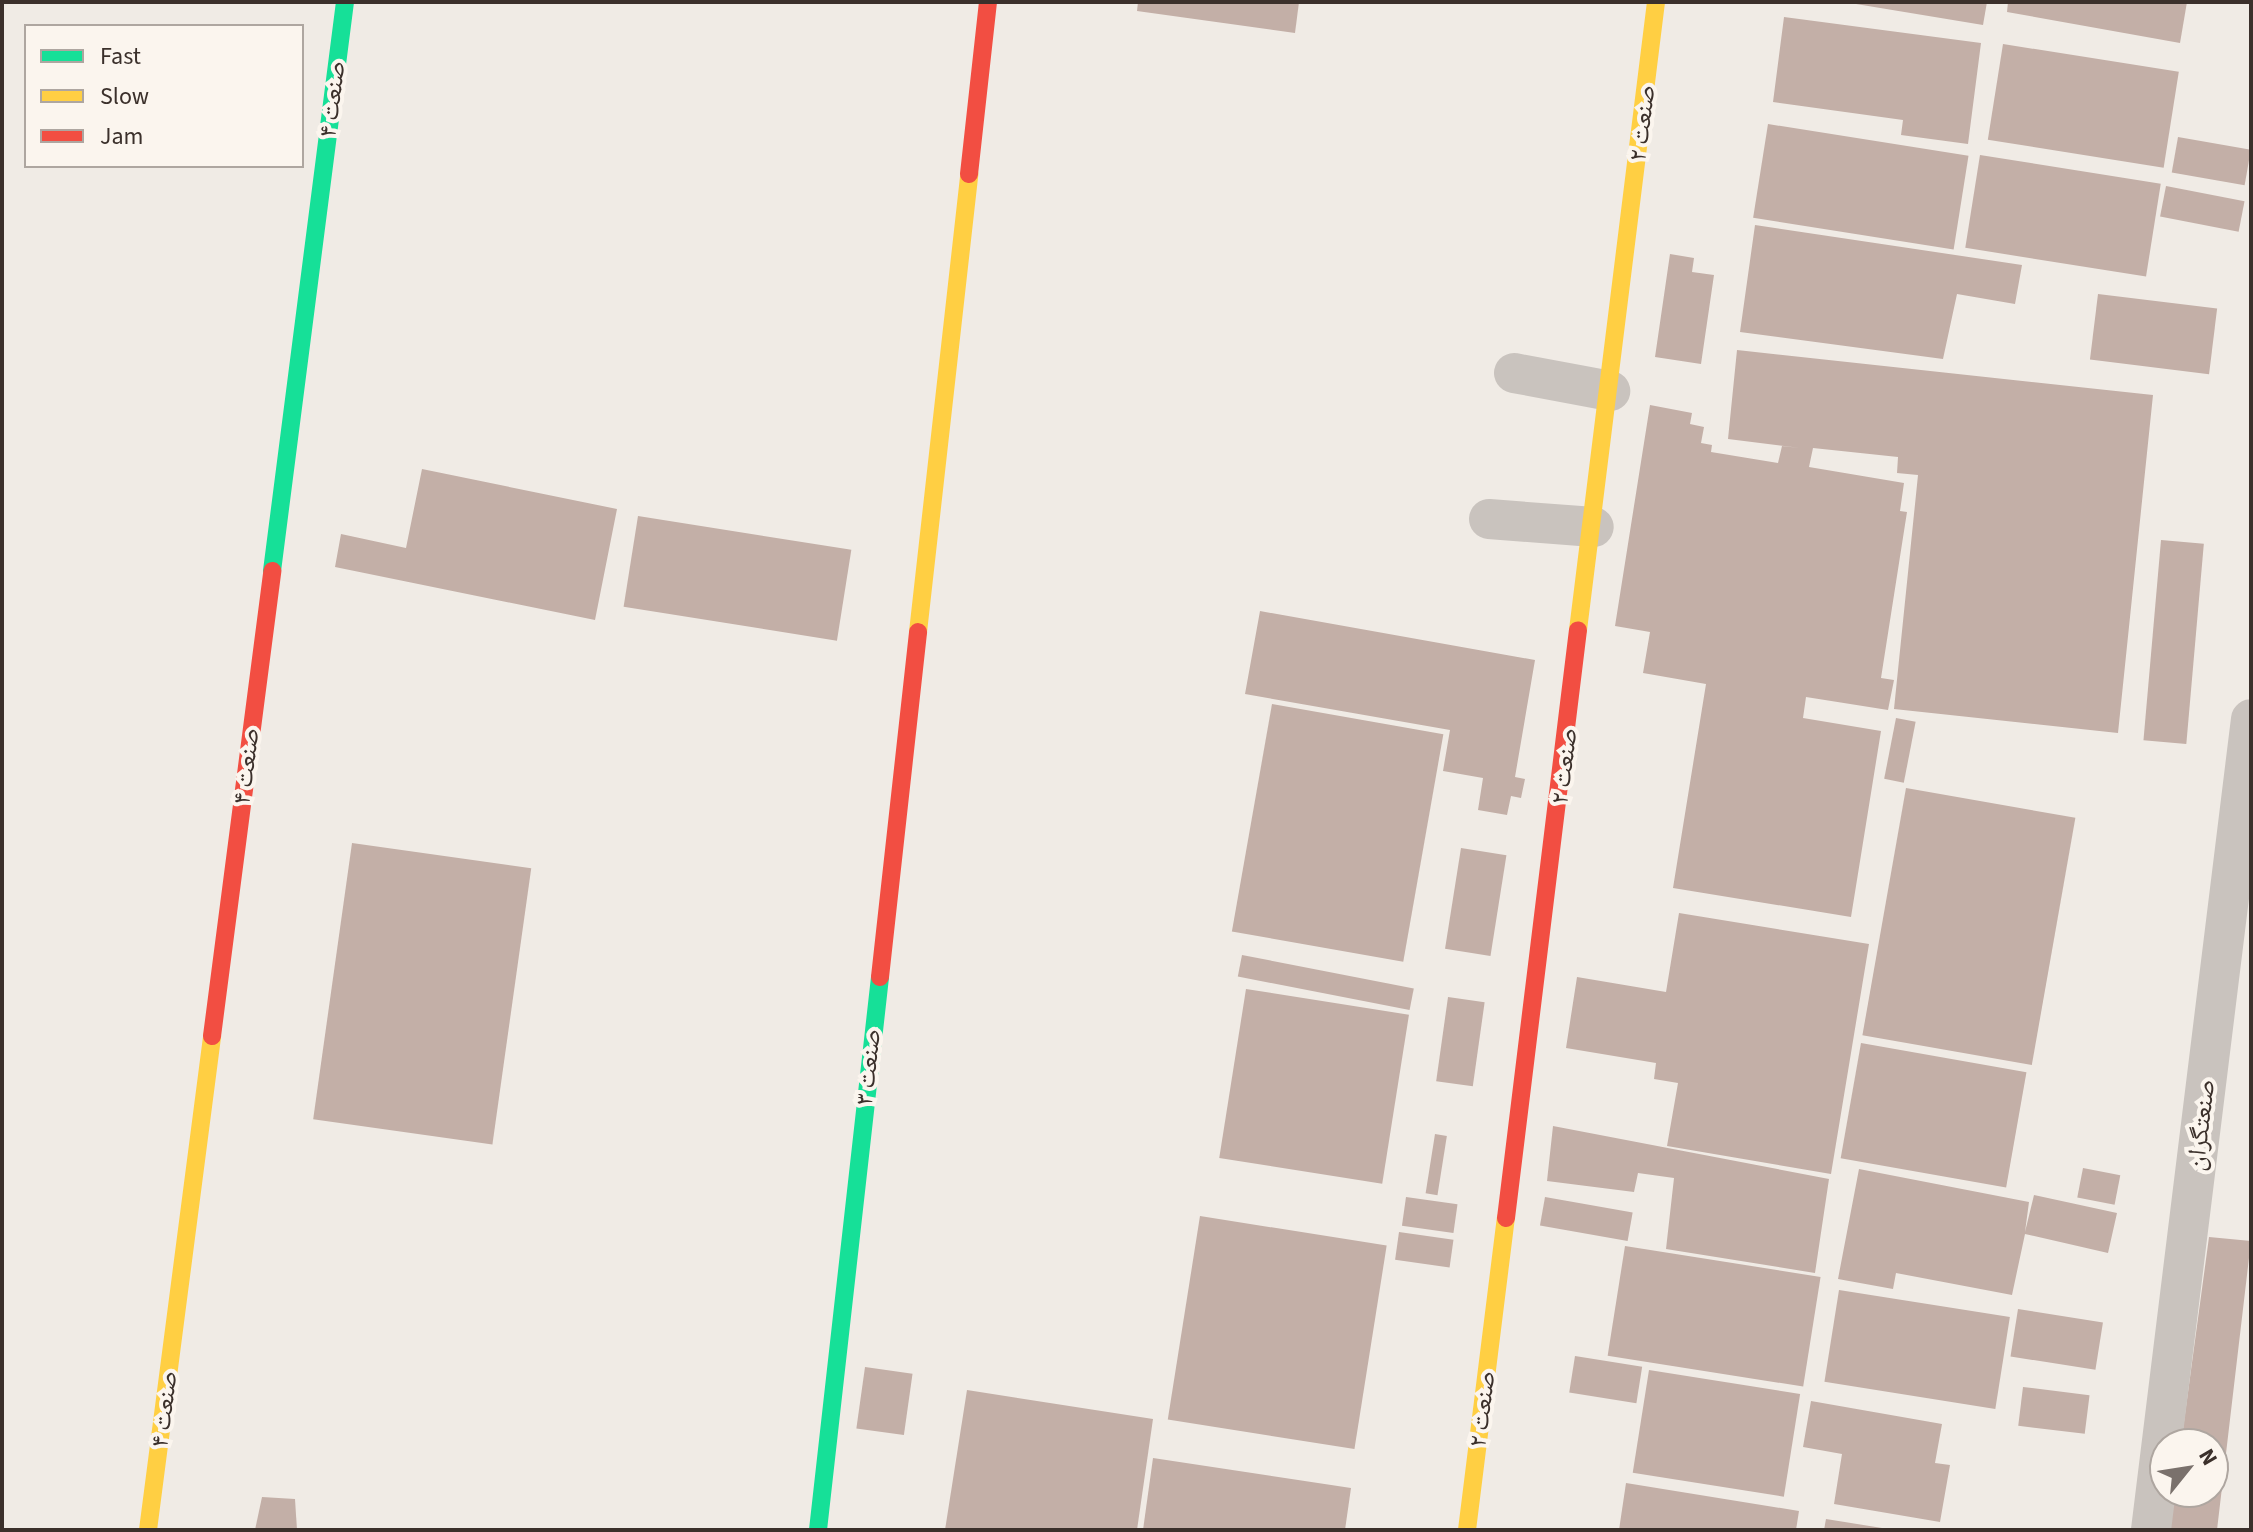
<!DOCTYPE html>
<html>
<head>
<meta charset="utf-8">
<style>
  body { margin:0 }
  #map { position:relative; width:2253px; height:1532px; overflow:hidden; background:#f0ebe5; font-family:"Source Sans 3","Noto Naskh Arabic",sans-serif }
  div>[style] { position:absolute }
  .building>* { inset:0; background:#c3afa7; transform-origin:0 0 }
  .street>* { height:40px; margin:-20px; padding:0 20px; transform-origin:20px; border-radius:20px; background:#c9c3be }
  .fast>* { height:18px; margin:-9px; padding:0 9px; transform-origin:9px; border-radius:9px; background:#16e098 }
  .slow>* { height:18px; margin:-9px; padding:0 9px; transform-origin:9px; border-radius:9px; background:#ffcf43 }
  .jam>* { height:18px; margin:-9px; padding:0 9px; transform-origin:9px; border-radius:9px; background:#f24e42 }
  span { translate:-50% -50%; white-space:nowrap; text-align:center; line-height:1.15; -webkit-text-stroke:8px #fbf5ee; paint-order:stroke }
  .street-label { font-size:26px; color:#3b302b }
  .frame { position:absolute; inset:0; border:4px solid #3b302b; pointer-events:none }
  .legend { position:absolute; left:24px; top:24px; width:280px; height:144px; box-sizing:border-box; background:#fbf5ee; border:2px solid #aea6a0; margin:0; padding:10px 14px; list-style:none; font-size:24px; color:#3b302b }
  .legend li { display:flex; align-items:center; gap:16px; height:40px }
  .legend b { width:40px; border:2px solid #aea6a0 }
  .north { position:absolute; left:2149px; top:1428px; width:80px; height:80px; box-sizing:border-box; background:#fbf5ee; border:2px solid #aea6a0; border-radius:50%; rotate:60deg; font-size:22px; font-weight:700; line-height:32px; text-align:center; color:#3b302b }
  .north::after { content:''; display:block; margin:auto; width:28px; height:36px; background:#7a716c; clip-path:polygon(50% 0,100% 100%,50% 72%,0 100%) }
</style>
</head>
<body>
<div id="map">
  <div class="building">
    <i style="clip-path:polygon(1138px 2px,1299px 2px,1295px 33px,1137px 11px)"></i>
    <i style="clip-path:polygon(1844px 2px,1987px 2px,1983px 25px)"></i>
    <i style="clip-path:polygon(2008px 2px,2187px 2px,2180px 43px,2007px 12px)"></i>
    <i style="clip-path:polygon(1784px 17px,1981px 43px,1968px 144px,1901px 135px,1903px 120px,1773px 102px)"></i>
    <i style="left:2003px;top:44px;width:178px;height:97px;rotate:9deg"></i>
    <i style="left:1768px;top:124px;width:203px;height:95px;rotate:9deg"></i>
    <i style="left:2178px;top:137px;width:74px;height:36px;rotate:10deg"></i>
    <i style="left:1980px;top:155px;width:183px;height:94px;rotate:9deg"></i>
    <i style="left:2166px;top:186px;width:80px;height:31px;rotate:11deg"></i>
    <i style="clip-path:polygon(1755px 225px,2022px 265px,2015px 304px,1957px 294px,1943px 359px,1740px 332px)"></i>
    <i style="clip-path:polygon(1670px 254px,1694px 258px,1692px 272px,1714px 275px,1701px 364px,1655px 357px)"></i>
    <i style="left:2098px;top:294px;width:120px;height:66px;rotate:7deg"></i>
    <i style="clip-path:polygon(1737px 350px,2153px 395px,2118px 733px,1894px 709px,1918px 475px,1897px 473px,1898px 457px,1813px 448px,1809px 467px,1904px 483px,1900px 511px,1907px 512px,1881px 678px,1894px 680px,1888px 710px,1806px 697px,1803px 718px,1881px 731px,1851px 917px,1673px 888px,1706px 684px,1643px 673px,1650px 632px,1615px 626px,1650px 405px,1692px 413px,1690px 424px,1704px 427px,1701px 443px,1712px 445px,1711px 452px,1778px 463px,1782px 446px,1800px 448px,1728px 439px)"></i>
    <i style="clip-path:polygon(422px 469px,617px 509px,595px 620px,335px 567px,341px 534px,406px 548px)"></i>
    <i style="left:638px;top:516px;width:216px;height:92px;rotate:9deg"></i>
    <i style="left:2161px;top:540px;width:43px;height:201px;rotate:5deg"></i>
    <i style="clip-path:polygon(1260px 611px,1535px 660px,1515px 777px,1525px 779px,1521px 798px,1511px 796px,1507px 815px,1478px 810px,1483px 778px,1443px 771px,1450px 730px,1245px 694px)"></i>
    <i style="left:1272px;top:704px;width:174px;height:231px;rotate:10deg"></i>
    <i style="left:1896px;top:718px;width:20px;height:62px;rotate:11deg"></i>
    <i style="left:1906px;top:788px;width:172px;height:251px;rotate:10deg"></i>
    <i style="left:352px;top:843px;width:181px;height:279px;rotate:8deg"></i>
    <i style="left:1461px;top:848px;width:46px;height:102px;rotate:9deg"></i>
    <i style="clip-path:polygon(1679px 913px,1869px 944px,1831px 1174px,1667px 1146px,1678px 1083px,1654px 1079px,1656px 1063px,1566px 1048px,1577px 977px,1666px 992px)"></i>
    <i style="left:1242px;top:955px;width:175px;height:22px;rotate:11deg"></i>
    <i style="left:1246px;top:989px;width:165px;height:171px;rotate:9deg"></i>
    <i style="left:1448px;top:997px;width:37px;height:85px;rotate:8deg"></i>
    <i style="left:1861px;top:1043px;width:168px;height:117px;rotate:10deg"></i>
    <i style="clip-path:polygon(1553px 1126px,1829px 1179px,1815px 1273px,1666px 1249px,1674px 1178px,1638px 1173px,1634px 1192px,1547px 1181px)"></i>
    <i style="left:1435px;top:1134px;width:12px;height:60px;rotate:9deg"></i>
    <i style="left:2083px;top:1168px;width:38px;height:30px;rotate:11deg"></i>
    <i style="clip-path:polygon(1859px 1169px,2029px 1202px,2025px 1232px,2034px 1195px,2117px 1213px,2108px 1253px,2025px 1234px,2012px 1295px,1896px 1273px,1893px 1289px,1838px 1279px)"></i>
    <i style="left:1406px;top:1197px;width:52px;height:29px;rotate:8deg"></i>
    <i style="left:1545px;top:1197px;width:89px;height:29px;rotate:10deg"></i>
    <i style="left:1200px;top:1216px;width:189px;height:206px;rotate:9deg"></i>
    <i style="left:1399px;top:1232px;width:55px;height:28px;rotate:8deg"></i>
    <i style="clip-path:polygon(2209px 1237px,2251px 1241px,2217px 1530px,2170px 1530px,2175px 1492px,2213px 1492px,2213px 1444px,2181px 1444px)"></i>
    <i style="left:1625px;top:1246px;width:198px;height:111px;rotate:9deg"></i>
    <i style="left:1839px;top:1290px;width:173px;height:93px;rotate:9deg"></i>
    <i style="left:2018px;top:1309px;width:86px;height:48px;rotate:9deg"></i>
    <i style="left:1575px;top:1356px;width:68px;height:37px;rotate:9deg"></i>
    <i style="left:865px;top:1367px;width:48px;height:62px;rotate:8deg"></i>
    <i style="left:1649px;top:1370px;width:153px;height:104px;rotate:9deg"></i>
    <i style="left:2023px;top:1387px;width:67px;height:39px;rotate:7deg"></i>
    <i style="clip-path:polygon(967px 1390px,1153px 1419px,1137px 1530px,945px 1530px)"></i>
    <i style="clip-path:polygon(1811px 1401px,1942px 1424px,1935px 1463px,1950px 1465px,1940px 1522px,1834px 1504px,1842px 1454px,1803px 1447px)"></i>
    <i style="clip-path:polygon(1153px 1458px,1351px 1488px,1345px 1530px,1143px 1530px)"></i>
    <i style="clip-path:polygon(1626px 1483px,1799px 1511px,1796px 1530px,1619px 1530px)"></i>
    <i style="clip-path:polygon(262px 1497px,295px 1499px,297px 1530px,255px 1530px)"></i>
    <i style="clip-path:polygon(1826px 1519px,1882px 1528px,1882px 1530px,1824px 1530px)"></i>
  </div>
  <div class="street">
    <i style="left:1514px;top:373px;width:98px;rotate:10.6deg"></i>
    <i style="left:1489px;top:519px;width:105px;rotate:4.4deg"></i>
    <i style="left:2151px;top:1530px;width:817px;rotate:-82.97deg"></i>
  </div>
  <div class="fast">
    <i style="left:272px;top:571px;width:574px;rotate:-82.69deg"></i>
    <i style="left:818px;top:1530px;width:556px;rotate:-83.6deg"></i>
  </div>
  <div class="slow">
    <i style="left:1578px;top:630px;width:633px;rotate:-82.92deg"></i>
    <i style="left:918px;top:632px;width:461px;rotate:-83.6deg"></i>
    <i style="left:148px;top:1530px;width:498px;rotate:-82.6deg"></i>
    <i style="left:1467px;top:1530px;width:314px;rotate:-82.9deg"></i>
  </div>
  <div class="jam">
    <i style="left:969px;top:174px;width:173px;rotate:-83.7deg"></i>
    <i style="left:880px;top:977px;width:347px;rotate:-83.7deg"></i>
    <i style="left:212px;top:1036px;width:469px;rotate:-82.6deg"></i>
    <i style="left:1506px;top:1218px;width:592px;rotate:-83.02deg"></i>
  </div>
  <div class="street-label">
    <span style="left:332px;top:99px;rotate:-83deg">صنعت ۴</span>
    <span style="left:1642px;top:123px;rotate:-83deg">صنعت ۲</span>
    <span style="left:246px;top:766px;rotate:-83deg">صنعت ۴</span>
    <span style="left:1564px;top:766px;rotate:-83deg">صنعت ۲</span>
    <span style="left:868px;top:1067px;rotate:-84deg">صنعت ۳</span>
    <span style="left:2201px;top:1125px;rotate:-83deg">صنعتگران</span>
    <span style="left:164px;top:1409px;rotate:-83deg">صنعت ۴</span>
    <span style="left:1482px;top:1409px;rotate:-83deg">صنعت ۲</span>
  </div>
  <div class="frame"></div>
  <ul class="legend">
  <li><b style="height:10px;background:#16e098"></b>Fast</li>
  <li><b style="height:10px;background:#ffcf43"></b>Slow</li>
  <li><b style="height:10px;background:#f24e42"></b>Jam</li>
  </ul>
  <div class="north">N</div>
</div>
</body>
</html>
